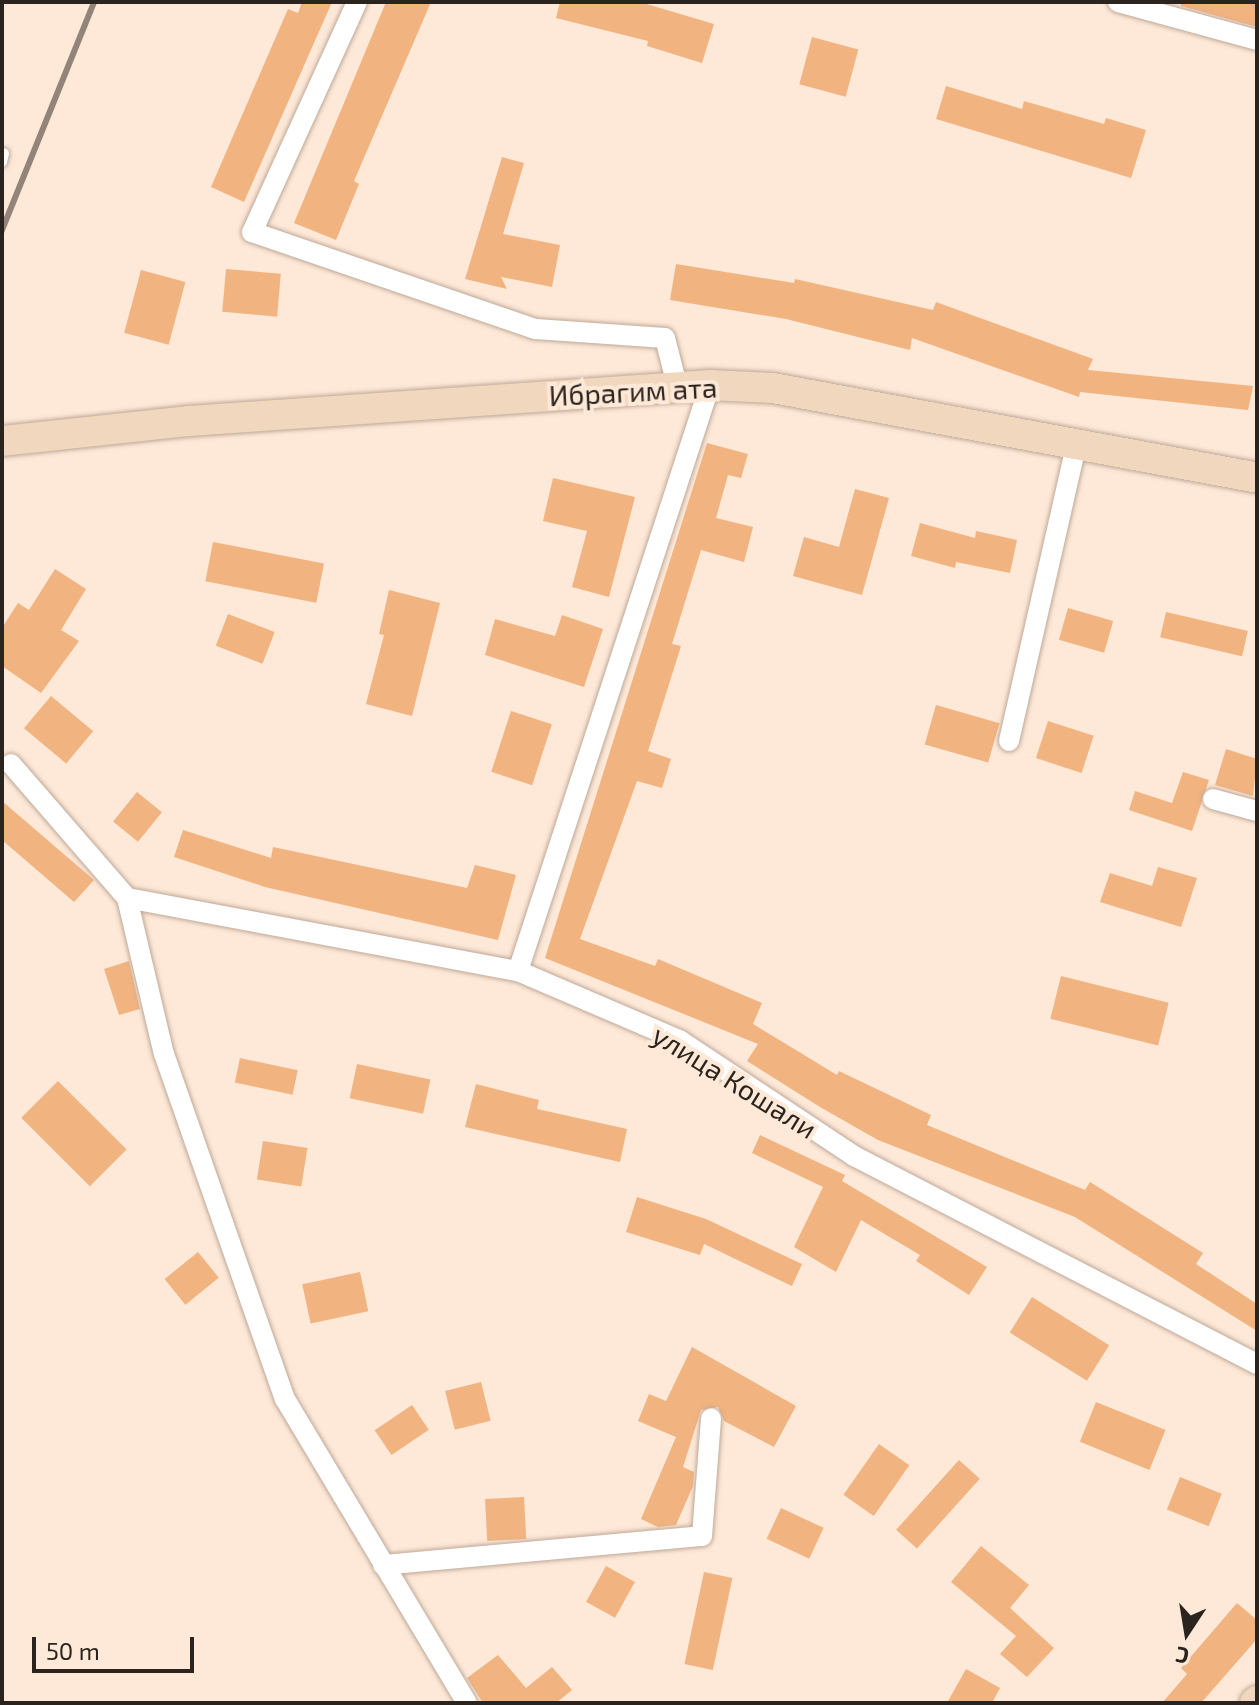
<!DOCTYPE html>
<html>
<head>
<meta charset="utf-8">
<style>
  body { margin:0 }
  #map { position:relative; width:1259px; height:1705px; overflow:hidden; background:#fee8d7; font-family:"Exo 2",sans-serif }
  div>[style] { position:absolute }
  .building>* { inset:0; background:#f1b380; transform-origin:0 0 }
  .roads { filter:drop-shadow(0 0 2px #bea999) drop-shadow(0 0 2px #bea999) }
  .lane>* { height:10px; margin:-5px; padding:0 5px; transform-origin:5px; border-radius:5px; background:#fff }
  .street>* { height:20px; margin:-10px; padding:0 10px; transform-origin:10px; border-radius:10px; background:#fff }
  .secondary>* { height:30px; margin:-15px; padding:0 15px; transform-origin:15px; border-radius:15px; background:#f0d7bd }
  .rail>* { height:6px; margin:-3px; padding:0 3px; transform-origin:3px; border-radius:3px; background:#928478 }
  span { translate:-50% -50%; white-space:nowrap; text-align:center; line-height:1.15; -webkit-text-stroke:8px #fee8d7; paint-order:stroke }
  .street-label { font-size:28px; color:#2b231d }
  .frame { position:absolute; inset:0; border:4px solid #2b231d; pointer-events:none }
  .north { position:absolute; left:1147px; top:1593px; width:80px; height:80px; -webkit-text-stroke:6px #fee8d7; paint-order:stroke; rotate:192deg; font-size:22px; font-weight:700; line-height:32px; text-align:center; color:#2b231d }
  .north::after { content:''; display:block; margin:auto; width:28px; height:36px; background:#2b231d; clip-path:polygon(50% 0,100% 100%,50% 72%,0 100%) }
  .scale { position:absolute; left:32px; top:1637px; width:162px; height:36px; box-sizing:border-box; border:4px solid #2b231d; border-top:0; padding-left:10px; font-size:24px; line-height:28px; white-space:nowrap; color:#2b231d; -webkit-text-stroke:6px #fee8d7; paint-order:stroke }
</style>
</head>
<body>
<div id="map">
  <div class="building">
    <i style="clip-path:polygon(302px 2px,332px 2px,244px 202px,211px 187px,288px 9px,298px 13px)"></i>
    <i style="clip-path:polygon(386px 2px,431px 2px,354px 181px,359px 184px,336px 240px,294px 223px)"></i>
    <i style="clip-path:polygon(560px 2px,640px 2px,714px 24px,702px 63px,647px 46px,648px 41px,556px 18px)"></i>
    <i style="clip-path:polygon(1181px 2px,1257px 2px,1257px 27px,1181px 6px)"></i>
    <i style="left:812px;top:37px;width:48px;height:49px;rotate:15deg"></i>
    <i style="clip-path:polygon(946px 86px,1022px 109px,1024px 101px,1104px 124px,1106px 118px,1146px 130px,1131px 178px,936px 119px)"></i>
    <i style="clip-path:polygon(502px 157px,524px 163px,503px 234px,560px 245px,552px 287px,501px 277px,507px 289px,465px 279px)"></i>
    <i style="clip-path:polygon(676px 264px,794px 283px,795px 279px,933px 310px,936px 302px,1093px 359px,1088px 370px,1253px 386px,1248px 410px,1080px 392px,1079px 397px,912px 338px,910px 350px,786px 319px,670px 300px)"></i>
    <i style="left:226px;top:269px;width:55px;height:43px;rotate:5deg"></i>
    <i style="left:141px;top:270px;width:46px;height:65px;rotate:15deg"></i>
    <i style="clip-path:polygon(707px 443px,748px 454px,741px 478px,728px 475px,716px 518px,753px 527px,744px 562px,701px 550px,672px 644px,681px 646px,648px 751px,671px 759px,662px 788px,637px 781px,580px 939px,655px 966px,658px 959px,762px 1003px,753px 1024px,837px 1075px,839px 1071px,931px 1115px,927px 1125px,1085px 1190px,1090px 1182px,1203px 1253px,1196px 1264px,1257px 1304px,1257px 1331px,1075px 1217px,878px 1140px,820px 1107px,747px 1061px,758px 1044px,545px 958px)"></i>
    <i style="clip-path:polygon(553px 478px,635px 497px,609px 597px,572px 587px,587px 531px,543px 521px)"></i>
    <i style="clip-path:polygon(855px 489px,889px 498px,862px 595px,793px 576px,804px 537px,839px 547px)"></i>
    <i style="clip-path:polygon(920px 523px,975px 538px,976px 531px,1017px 540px,1010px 573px,956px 562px,955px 568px,911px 556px)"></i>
    <i style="left:213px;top:542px;width:113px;height:40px;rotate:11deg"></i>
    <i style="clip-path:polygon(55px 569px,86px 589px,61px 630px,79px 641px,41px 693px,2px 666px,2px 628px,18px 603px,29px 610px)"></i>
    <i style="clip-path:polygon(389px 590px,440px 603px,412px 716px,366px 704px,384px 635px,379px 634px)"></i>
    <i style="left:1068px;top:608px;width:47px;height:33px;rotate:16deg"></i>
    <i style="left:1166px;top:612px;width:84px;height:26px;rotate:13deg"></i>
    <i style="left:228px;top:614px;width:50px;height:34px;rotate:21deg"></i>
    <i style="clip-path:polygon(562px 615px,603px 629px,584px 687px,485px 655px,495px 619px,555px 636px)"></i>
    <i style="left:51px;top:696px;width:55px;height:42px;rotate:40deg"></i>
    <i style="left:936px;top:705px;width:66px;height:41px;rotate:16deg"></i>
    <i style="left:511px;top:711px;width:43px;height:64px;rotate:18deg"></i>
    <i style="left:1048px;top:721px;width:48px;height:39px;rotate:18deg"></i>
    <i style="clip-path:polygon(1226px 749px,1257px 759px,1253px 796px,1215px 785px)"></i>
    <i style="clip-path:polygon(1183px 772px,1209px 780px,1192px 831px,1129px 810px,1135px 791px,1172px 803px)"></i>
    <i style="left:137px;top:792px;width:32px;height:38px;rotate:39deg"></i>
    <i style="clip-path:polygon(2px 801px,94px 880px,74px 902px,2px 840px)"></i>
    <i style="clip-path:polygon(183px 830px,271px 858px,273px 847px,467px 888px,475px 865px,516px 875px,498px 940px,265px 887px,174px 857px)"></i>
    <i style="clip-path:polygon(1158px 867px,1197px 878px,1181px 927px,1100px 902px,1110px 873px,1152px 886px)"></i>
    <i style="clip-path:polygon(129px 961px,140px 1009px,119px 1015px,104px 969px)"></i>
    <i style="left:1061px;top:976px;width:111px;height:44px;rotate:14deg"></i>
    <i style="left:240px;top:1058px;width:59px;height:25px;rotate:12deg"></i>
    <i style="left:357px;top:1064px;width:75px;height:35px;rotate:12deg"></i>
    <i style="left:58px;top:1081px;width:97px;height:52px;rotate:45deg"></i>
    <i style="clip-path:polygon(476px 1084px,539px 1100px,537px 1109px,627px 1129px,620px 1162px,465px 1127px)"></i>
    <i style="clip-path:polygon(760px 1135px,845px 1175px,842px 1181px,987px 1267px,969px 1295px,916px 1261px,920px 1255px,861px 1220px,836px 1272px,794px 1247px,823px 1187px,752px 1153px)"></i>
    <i style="left:263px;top:1141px;width:45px;height:39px;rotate:9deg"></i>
    <i style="clip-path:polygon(637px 1197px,706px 1219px,802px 1264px,792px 1286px,704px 1244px,700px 1255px,626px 1232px)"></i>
    <i style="left:198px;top:1252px;width:33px;height:43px;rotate:51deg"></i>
    <i style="left:360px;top:1272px;width:40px;height:59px;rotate:78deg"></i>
    <i style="left:1032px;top:1297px;width:91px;height:42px;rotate:32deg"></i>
    <i style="clip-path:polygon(692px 1347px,796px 1406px,774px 1447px,724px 1421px,718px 1407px,701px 1410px,683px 1467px,694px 1472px,693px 1486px,676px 1525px,658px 1527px,641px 1519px,676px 1437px,638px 1421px,649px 1394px,666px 1401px)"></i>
    <i style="left:481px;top:1382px;width:40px;height:37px;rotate:76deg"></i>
    <i style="left:1096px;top:1402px;width:75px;height:43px;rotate:22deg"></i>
    <i style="left:412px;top:1405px;width:30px;height:45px;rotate:56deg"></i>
    <i style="left:879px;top:1444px;width:37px;height:62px;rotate:35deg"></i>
    <i style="left:959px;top:1460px;width:28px;height:94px;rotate:42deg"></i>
    <i style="left:1180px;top:1477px;width:45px;height:35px;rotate:22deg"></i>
    <i style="left:524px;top:1497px;width:42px;height:39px;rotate:87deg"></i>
    <i style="left:781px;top:1508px;width:47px;height:34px;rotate:25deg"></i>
    <i style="clip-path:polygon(981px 1546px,1029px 1585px,1010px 1608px,1054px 1648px,1027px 1677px,1000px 1654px,1016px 1636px,951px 1582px)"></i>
    <i style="left:606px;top:1566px;width:33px;height:41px;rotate:29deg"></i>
    <i style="left:704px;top:1572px;width:29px;height:94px;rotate:12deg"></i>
    <i style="clip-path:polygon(1237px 1603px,1257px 1620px,1257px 1639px,1201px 1703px,1162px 1703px,1187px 1674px,1181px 1668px)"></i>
    <i style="clip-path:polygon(498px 1655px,526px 1688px,552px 1667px,572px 1690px,556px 1703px,483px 1703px,467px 1678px)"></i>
    <i style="clip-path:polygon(966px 1669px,1000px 1688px,992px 1703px,947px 1703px)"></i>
  </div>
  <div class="roads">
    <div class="lane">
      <i style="left:2px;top:162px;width:9px;rotate:-77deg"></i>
    </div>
    <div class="street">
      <i style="left:357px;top:2px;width:253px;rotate:114.5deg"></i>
      <i style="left:252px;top:232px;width:300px;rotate:18.9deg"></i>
      <i style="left:536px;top:329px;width:129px;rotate:4deg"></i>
      <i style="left:665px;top:338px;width:49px;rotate:75.7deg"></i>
      <i style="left:1118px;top:2px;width:144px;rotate:15.3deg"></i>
      <i style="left:1009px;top:741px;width:302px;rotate:-77.2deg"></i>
      <i style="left:11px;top:764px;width:177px;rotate:49.1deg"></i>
      <i style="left:127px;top:898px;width:160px;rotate:76.7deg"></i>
      <i style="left:164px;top:1054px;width:366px;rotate:70.7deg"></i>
      <i style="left:285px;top:1399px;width:354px;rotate:59.1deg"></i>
      <i style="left:1213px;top:799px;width:46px;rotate:15.3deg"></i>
      <i style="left:127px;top:898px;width:398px;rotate:10.6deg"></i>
      <i style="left:518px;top:971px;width:177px;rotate:23.2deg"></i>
      <i style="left:681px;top:1041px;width:208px;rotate:33.6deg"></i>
      <i style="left:854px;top:1156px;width:454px;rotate:27.3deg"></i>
      <i style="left:518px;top:971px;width:617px;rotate:-71.86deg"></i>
      <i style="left:383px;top:1565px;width:320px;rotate:-5.2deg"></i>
      <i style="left:702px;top:1536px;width:118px;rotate:-85.6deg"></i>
    </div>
    <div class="secondary">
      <i style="left:2px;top:441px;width:188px;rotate:-6.1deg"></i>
      <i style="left:189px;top:421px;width:522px;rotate:-3.95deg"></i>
      <i style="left:710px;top:385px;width:63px;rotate:2.7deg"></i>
      <i style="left:773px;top:388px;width:492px;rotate:10.5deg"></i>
      <i style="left:1255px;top:1703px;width:3px;rotate:-45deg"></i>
    </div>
  </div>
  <div class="rail">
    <i style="left:2px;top:230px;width:246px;rotate:-68deg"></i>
  </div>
  <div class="street-label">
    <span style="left:633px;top:391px;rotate:-3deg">Ибрагим ата</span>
    <span style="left:735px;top:1081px;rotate:32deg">улица Кошали</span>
  </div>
  <div class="frame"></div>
  <div class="north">С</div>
  <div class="scale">50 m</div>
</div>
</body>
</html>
